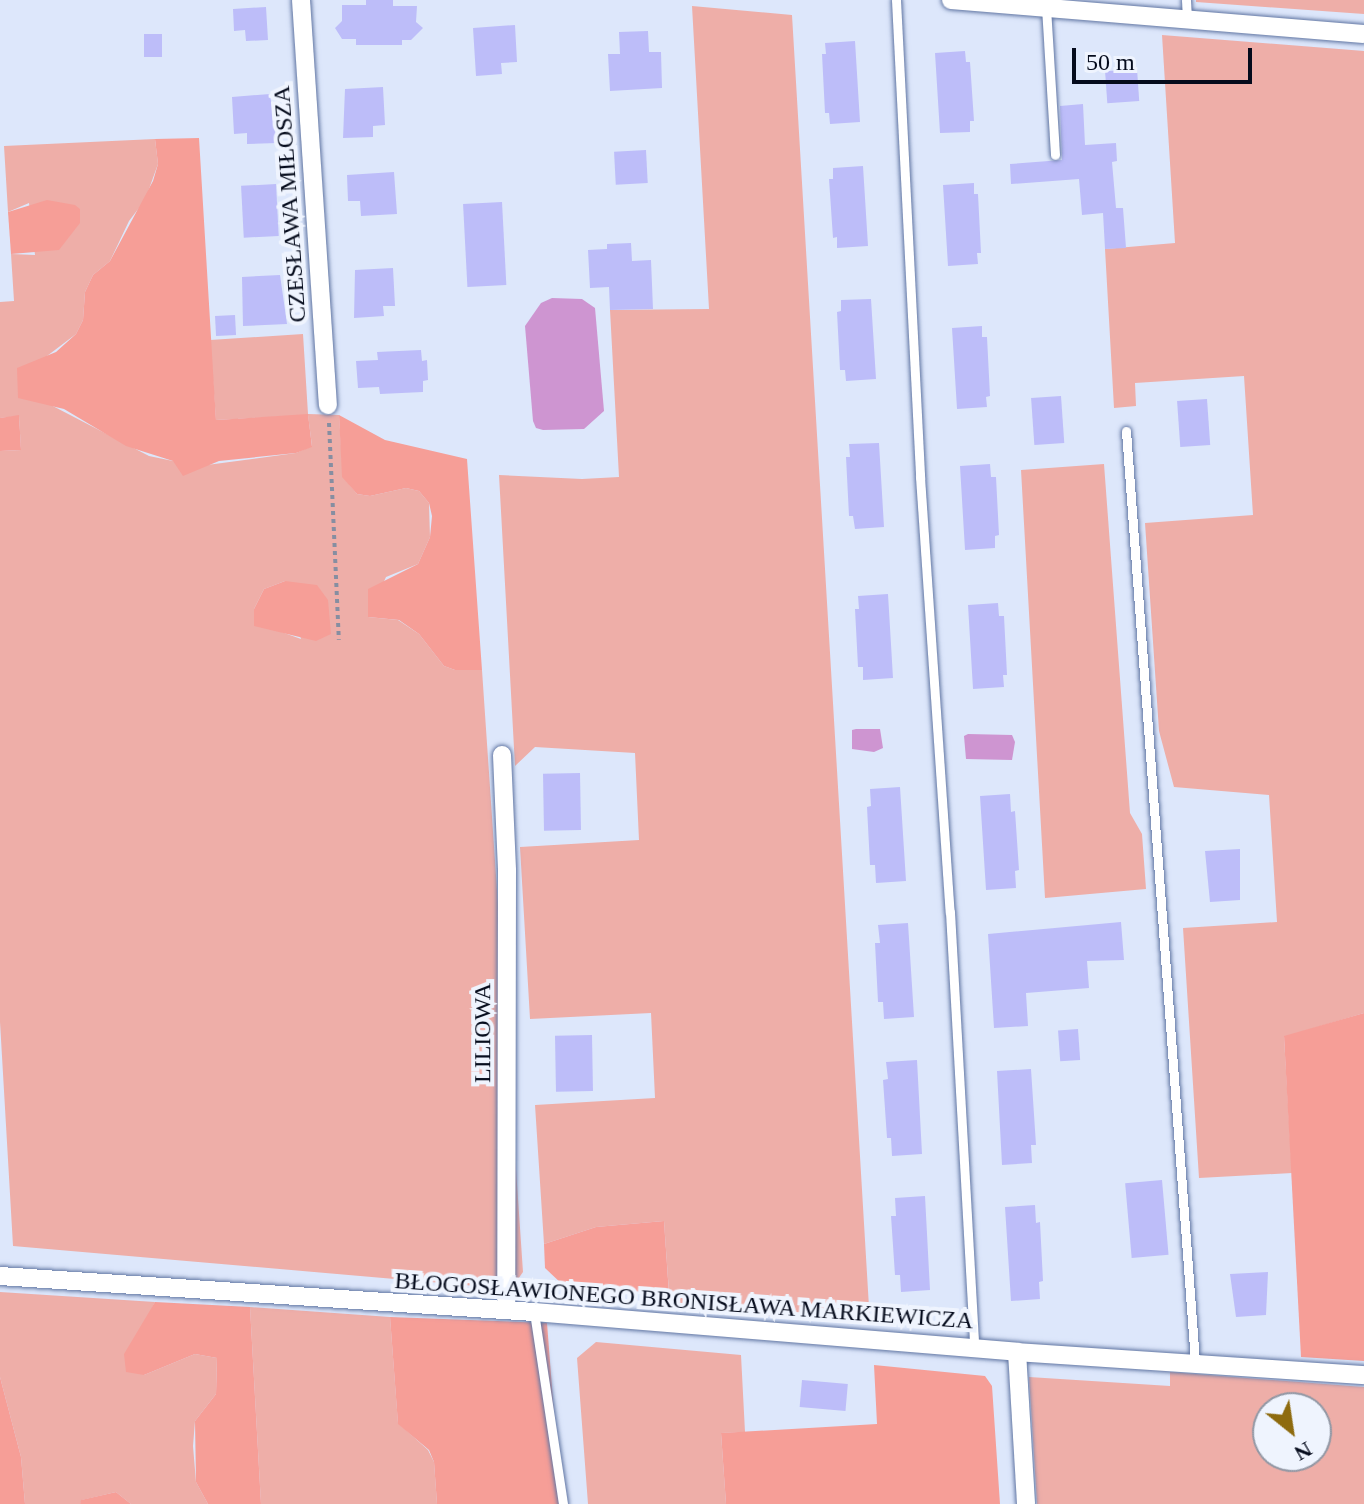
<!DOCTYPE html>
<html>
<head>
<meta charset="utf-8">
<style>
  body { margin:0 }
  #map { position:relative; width:1364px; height:1504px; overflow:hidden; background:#dde7fb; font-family:"Times New Roman",serif }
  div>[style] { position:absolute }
  .green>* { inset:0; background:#eeaea8 }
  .forest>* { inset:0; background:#f69e97 }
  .water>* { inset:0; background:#ce95d1 }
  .building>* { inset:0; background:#bdbdf9; transform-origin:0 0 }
  .path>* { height:4px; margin-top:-2px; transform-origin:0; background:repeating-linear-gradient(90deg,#868ea1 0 4px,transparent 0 8px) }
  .roads { filter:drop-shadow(0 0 2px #6176a3) drop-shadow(0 0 2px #6176a3) }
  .service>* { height:9px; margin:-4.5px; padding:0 4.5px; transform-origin:4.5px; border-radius:4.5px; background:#fff }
  .minor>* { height:18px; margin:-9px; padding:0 9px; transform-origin:9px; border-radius:9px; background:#fff }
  span { translate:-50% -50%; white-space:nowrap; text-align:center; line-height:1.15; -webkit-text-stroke:8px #eff4fe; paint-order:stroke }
  .street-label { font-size:24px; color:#050b1c }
  .north { position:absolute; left:1252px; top:1392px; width:80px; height:80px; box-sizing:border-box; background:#eff4fe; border:2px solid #9197a4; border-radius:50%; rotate:150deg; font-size:22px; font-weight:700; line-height:32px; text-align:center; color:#050b1c }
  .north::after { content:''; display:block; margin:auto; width:28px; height:36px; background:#8e6b0f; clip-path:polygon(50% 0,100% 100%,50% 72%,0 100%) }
  .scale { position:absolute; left:1072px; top:48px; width:180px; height:36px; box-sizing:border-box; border:4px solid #050b1c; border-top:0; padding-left:10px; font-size:24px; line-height:28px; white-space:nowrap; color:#050b1c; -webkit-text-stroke:6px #eff4fe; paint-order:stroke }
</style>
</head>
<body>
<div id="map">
  <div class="green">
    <i style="clip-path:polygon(1196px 0,1364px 0,1364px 14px,1196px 2px)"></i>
    <i style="clip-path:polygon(692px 6px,792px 15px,870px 1324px,670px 1307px,664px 1221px,596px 1227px,544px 1244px,535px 1105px,655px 1098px,651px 1013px,530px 1019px,520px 847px,639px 840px,635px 753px,535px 747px,515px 766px,499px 475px,582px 479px,619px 477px,610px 310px,709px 309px)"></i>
    <i style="clip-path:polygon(1162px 35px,1364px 51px,1364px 1013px,1284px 1037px,1292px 1173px,1199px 1178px,1183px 928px,1277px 922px,1269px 795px,1174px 787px,1159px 731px,1145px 523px,1253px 515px,1244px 376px,1135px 383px,1136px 406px,1114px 408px,1105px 249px,1175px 243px)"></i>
    <i style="clip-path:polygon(evenodd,155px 139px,158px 164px,145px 200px,129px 221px,110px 261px,93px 275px,85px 292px,83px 320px,76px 334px,47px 356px,47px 403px,149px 456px,173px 461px,207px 465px,296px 453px,312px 446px,308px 415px,216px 420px,210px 340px,303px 334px,308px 414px,339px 415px,343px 477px,357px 494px,370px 496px,406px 488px,419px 491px,429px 503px,430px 537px,418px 564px,386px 577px,368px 617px,398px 620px,419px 634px,444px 666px,455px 670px,482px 670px,523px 1272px,511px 1289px,13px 1246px,0 1022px,0 451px,21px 450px,19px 416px,0 418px,0 302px,14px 301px,11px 254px,35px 255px,29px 203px,8px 212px,4px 146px,155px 139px,285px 581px,301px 639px,262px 625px,254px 609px,264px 589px,285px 581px)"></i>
    <i style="clip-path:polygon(1104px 464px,1130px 813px,1142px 834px,1146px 889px,1045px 898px,1021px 470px)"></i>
    <i style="clip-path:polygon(0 1292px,155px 1302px,143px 1327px,144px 1375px,195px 1354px,217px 1358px,216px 1394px,195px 1421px,193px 1446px,196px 1482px,208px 1504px,131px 1504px,116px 1492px,82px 1500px,80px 1504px,25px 1504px,21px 1457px,0 1377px)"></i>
    <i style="clip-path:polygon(250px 1307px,390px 1317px,398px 1423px,428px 1450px,434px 1462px,437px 1504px,261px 1504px)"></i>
    <i style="clip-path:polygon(596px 1342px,741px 1355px,745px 1432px,721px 1433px,726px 1504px,588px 1504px,577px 1358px)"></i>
    <i style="clip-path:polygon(evenodd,1170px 1372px,1364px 1387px,1364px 1504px,1037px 1504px,1029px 1377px,1170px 1386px,1170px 1372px,1316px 1408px,1316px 1456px,1268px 1456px,1268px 1408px,1316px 1408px)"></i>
  </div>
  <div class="forest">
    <i style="clip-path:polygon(199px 138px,216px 420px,308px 414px,312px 447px,296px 453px,219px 461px,183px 476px,173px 461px,126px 446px,64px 409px,18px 398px,17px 368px,56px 352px,76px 334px,83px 320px,85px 292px,93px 275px,110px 261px,153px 181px,158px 164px,155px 139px)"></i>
    <i style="clip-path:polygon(47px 200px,75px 205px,80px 209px,80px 223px,59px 250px,11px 254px,8px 212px)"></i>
    <i style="clip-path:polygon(19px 415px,21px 450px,0 451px,0 418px)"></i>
    <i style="clip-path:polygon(339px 415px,385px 440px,467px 459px,482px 670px,455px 670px,444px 666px,419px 634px,399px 620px,368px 617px,368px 589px,418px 564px,430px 537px,432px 516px,429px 503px,419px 491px,406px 488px,370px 496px,357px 494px,342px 477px)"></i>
    <i style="clip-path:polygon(285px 581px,317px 585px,328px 600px,331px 634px,316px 641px,254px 626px,254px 609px,264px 589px)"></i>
    <i style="clip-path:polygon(1364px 1013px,1364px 1361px,1301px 1357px,1284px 1036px)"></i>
    <i style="clip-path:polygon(664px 1221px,669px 1294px,564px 1286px,545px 1268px,544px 1244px,596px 1227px)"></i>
    <i style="clip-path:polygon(155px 1302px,250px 1307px,261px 1504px,208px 1504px,196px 1482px,195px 1421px,216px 1394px,217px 1358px,195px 1354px,144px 1375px,126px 1372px,124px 1354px)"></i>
    <i style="clip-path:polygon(390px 1317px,547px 1323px,561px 1504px,437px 1504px,434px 1462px,429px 1450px,398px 1424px)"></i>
    <i style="clip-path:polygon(874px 1365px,985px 1376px,992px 1386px,1000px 1504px,726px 1504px,721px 1433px,877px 1424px)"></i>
    <i style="clip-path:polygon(0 1377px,21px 1457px,25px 1504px,0 1504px)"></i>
    <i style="clip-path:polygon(116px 1492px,131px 1504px,80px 1504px,81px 1500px)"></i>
  </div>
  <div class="water">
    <i style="clip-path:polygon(552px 298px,582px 299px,595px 308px,604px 411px,584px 429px,543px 430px,536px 428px,533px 421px,525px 326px,541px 303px)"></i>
    <i style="clip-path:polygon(856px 729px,880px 729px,883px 748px,874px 752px,852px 749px,852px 730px)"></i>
    <i style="clip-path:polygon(968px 734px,1012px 735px,1015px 742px,1012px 760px,966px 759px,964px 736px)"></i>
  </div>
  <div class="building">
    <i style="clip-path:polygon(366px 0,393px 0,393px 6px,417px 6px,416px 22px,423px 28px,411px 40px,402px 40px,402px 45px,356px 45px,356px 39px,342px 39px,335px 28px,342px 21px,342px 5px,366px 5px)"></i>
    <i style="clip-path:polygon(266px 7px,268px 40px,246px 41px,245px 30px,234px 31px,233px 9px)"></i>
    <i style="clip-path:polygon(515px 25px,517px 62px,501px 63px,502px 74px,476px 76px,473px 28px)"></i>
    <i style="clip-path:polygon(648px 31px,649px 52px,661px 52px,662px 88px,610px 91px,608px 54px,620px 54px,619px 32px)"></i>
    <i style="left:144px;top:34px;width:18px;height:23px"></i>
    <i style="clip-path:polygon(855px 41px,860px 122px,830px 124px,829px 113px,825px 113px,822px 54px,826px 54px,825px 43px)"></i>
    <i style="clip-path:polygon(965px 51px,966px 62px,970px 62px,974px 121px,970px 121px,970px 132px,940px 133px,935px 53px)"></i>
    <i style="left:1137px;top:69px;width:32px;height:32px;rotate:86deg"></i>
    <i style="clip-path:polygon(383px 87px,385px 125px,373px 126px,373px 137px,343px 138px,345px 89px)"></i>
    <i style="clip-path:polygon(270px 94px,277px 143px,247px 144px,247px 133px,234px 134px,232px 97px)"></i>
    <i style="clip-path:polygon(1083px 104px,1085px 145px,1116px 143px,1117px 161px,1112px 162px,1116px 208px,1123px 208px,1126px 248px,1105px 249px,1103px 213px,1082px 215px,1079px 179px,1011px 184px,1010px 164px,1062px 160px,1060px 106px)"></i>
    <i style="left:646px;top:150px;width:33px;height:32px;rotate:87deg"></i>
    <i style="clip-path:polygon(863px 166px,868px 246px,837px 248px,837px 237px,833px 238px,829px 179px,833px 179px,833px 168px)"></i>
    <i style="clip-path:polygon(394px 172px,397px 214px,361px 216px,360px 201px,348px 201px,347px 175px)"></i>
    <i style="clip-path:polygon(974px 183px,974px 194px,978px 194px,981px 253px,977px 253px,978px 264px,948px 266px,943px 185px)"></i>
    <i style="left:276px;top:184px;width:52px;height:35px;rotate:87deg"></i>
    <i style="left:502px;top:202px;width:83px;height:39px;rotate:87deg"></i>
    <i style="clip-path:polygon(631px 243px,632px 261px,651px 260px,653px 309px,610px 310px,609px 287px,590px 288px,588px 250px,607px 249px,607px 244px)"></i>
    <i style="clip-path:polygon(393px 268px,395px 306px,383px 306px,384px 316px,354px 318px,355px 270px)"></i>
    <i style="clip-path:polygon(280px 275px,287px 324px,243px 326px,242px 277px)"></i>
    <i style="clip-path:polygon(871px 299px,876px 379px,846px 381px,845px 370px,840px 370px,837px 312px,841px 311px,841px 300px)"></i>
    <i style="left:235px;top:315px;width:20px;height:20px;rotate:87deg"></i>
    <i style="clip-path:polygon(982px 326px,982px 337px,987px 337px,990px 396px,986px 397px,987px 407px,957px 409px,952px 328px)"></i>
    <i style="clip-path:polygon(421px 350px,422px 361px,427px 360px,428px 380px,423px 381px,423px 392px,380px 394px,379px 387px,358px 388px,356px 361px,378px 360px,377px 352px)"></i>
    <i style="left:1061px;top:396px;width:47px;height:30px;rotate:86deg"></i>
    <i style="left:1207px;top:399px;width:46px;height:30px;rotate:86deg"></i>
    <i style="clip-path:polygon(879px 443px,884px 527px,855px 529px,853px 516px,849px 516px,846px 457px,850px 457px,849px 444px)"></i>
    <i style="clip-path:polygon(990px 464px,991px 477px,996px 477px,999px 535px,995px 536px,995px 548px,965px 550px,960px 466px)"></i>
    <i style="clip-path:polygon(888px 594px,893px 678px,863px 680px,863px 667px,858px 667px,855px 609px,859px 609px,858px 596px)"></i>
    <i style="clip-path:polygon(998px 603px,999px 616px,1004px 616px,1007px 675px,1003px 675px,1004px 687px,973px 689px,968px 605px)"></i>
    <i style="left:580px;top:773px;width:57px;height:37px;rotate:89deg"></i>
    <i style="clip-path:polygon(900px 787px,906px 881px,876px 883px,875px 865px,870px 865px,867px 807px,871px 806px,870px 789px)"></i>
    <i style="clip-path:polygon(1010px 794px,1011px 812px,1015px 811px,1019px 870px,1015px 871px,1016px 888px,986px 890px,980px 796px)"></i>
    <i style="clip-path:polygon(1240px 849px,1240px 900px,1210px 902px,1205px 851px)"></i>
    <i style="clip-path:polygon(1121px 922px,1124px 960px,1087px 961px,1089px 988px,1026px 993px,1028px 1026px,994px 1028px,988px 934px)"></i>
    <i style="clip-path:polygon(908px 923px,914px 1017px,884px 1019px,883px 1002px,878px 1002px,875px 943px,880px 943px,878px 925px)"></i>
    <i style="left:1078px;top:1029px;width:31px;height:20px;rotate:86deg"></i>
    <i style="left:592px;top:1035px;width:56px;height:37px;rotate:89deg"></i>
    <i style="clip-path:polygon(917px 1060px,922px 1154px,892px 1156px,891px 1138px,887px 1138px,883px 1080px,888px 1079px,886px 1062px)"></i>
    <i style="clip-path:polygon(1031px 1069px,1036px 1145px,1031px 1145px,1032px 1163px,1002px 1165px,997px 1071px)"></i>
    <i style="left:1162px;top:1180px;width:75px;height:37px;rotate:85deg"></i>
    <i style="clip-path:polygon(925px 1196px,930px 1290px,901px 1292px,900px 1275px,895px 1275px,891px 1216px,896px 1216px,895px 1198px)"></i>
    <i style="clip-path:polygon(1035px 1205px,1036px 1223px,1040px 1222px,1043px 1281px,1039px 1282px,1040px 1299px,1011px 1301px,1005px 1207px)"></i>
    <i style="clip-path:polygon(1268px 1272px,1266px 1315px,1236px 1317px,1230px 1274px)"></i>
    <i style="left:802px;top:1380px;width:46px;height:27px;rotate:5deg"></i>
  </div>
  <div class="path">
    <i style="left:329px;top:423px;width:217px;rotate:87.4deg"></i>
  </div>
  <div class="roads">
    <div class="service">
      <i style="left:896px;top:0;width:478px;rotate:87.1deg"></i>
      <i style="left:920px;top:477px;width:436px;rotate:86.1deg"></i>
      <i style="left:950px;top:912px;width:437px;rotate:86.8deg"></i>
      <i style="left:1186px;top:0;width:21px;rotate:87deg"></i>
      <i style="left:1046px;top:7px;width:148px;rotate:86.5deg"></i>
      <i style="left:1126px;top:431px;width:934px;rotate:85.76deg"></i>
      <i style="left:534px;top:1312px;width:194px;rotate:81.4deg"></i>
    </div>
    <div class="minor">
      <i style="left:301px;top:0;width:406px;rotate:86.2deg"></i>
      <i style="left:951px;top:0;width:414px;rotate:4.7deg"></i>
      <i style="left:502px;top:755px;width:116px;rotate:87.5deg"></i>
      <i style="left:507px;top:871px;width:439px;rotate:90.1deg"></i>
      <i style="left:0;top:1276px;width:535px;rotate:3.86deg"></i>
      <i style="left:534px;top:1312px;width:485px;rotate:4.7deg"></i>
      <i style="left:1017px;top:1352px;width:348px;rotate:3.8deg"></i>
      <i style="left:1017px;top:1352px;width:152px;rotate:86.6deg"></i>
    </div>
  </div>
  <div class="street-label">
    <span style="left:290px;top:204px;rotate:-94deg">CZESŁAWA MIŁOSZA</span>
    <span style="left:483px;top:1033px;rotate:-90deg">LILIOWA</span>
    <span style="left:684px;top:1301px;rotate:4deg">BŁOGOSŁAWIONEGO BRONISŁAWA MARKIEWICZA</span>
  </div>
  <div class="north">N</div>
  <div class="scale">50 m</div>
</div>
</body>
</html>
